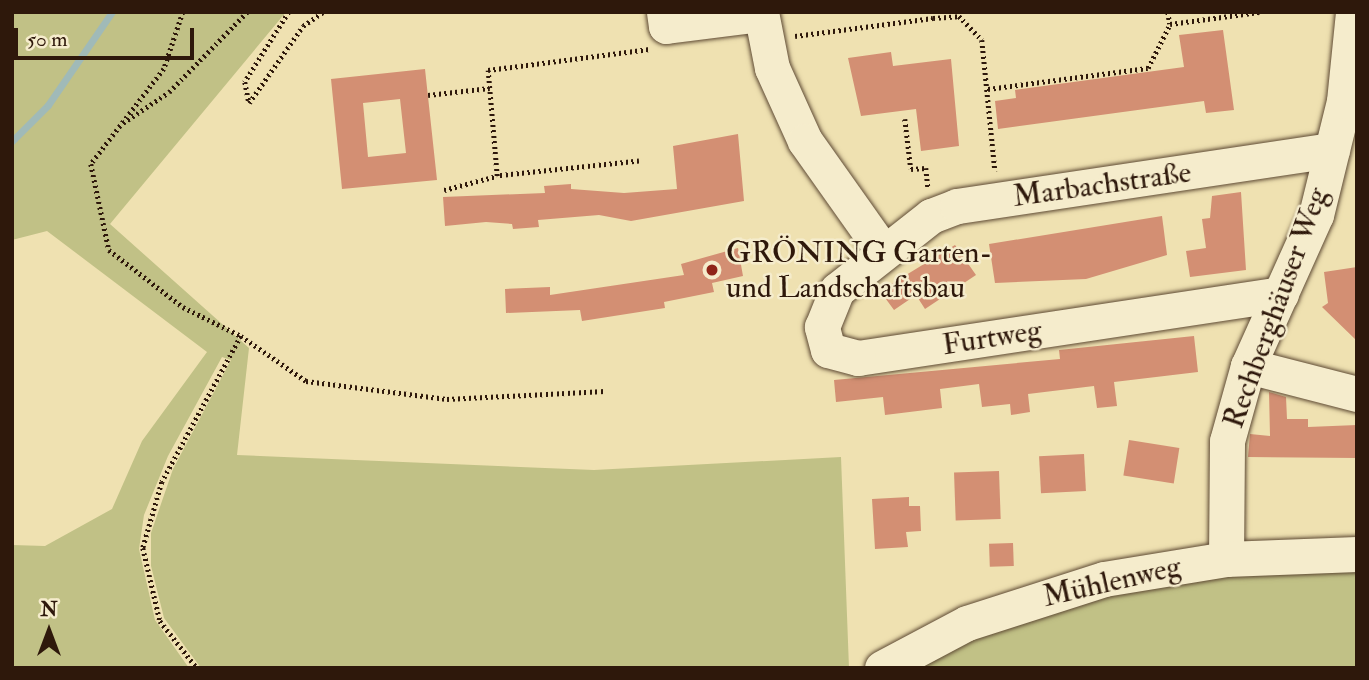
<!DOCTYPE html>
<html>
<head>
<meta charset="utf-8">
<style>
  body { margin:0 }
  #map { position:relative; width:1369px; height:680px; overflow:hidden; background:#efe1b1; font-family:"IM FELL Double Pica",serif }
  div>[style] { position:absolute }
  .green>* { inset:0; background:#c1c186 }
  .stream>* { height:7px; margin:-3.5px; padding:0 3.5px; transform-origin:3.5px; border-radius:3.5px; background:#a0bab8 }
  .building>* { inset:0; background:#d38f73; transform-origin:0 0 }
  .path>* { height:4.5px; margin-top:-2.25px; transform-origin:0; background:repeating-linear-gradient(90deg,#2e180b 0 2px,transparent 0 5.5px) }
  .roads { filter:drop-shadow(0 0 2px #5e4a34) drop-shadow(0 0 2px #5e4a34) }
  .minor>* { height:35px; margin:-17.5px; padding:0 17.5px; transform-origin:17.5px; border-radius:17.5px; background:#f5eccc }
  .dots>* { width:19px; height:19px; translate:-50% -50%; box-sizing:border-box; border:4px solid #f5eccc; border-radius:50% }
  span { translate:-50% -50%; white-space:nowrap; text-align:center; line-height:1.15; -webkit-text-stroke:5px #f5eccc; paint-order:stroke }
  .street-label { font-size:30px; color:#2e180b }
  .poi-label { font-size:30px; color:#2e180b }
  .left { translate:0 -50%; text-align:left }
  .frame { position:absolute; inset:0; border:14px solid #2e180b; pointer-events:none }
  .north { position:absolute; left:14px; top:596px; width:70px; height:70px; -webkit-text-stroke:5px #f5eccc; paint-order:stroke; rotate:0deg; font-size:19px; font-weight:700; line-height:28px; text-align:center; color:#2e180b }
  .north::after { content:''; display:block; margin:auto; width:24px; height:32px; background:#2e180b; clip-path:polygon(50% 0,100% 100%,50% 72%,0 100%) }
  .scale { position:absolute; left:14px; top:28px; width:180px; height:32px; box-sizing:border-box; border:4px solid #2e180b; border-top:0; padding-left:9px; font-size:21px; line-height:24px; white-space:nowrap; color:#2e180b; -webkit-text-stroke:5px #f5eccc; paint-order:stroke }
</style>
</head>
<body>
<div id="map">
  <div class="green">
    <i style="clip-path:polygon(12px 12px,286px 12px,110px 224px,249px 348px,237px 455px,594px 470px,841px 457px,849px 668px,201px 668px,164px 618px,151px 566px,151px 533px,173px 469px,231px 360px,222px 357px,168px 456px,144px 515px,139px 549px,155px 620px,189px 668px,12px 668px,12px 545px,45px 546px,112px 509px,142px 441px,207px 352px,47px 231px,12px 240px)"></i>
    <i style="clip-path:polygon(1357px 563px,1357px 668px,895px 668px,1142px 578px)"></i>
  </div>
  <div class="stream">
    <i style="left:12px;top:141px;width:51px;rotate:-45deg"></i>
    <i style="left:48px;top:105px;width:113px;rotate:-55.5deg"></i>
  </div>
  <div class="building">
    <i style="clip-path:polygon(1223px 30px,1234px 110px,1206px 113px,1204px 101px,998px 129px,995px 101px,1016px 98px,1015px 90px,1184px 67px,1179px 35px)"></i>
    <i style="clip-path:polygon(891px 52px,893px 66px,951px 59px,959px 146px,921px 151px,916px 109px,861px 116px,848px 58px)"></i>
    <i style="clip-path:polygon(evenodd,425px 69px,437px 180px,342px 189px,331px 79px,425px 69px,400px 99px,406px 153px,368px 157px,363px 103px,400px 99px)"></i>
    <i style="clip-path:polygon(738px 134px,744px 201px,631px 221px,599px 215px,538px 220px,539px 227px,513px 229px,512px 224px,486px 222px,445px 226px,443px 197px,545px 193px,544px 186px,571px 184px,571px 189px,624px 193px,677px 189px,673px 146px)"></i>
    <i style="clip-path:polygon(1241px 192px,1246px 270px,1190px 277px,1186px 251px,1206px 248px,1202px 219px,1210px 218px,1212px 196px)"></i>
    <i style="clip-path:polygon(1162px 216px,1167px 255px,1086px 279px,995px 283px,989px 244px)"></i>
    <i style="clip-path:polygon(955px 245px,976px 275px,925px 309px,916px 295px,894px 310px,880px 291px)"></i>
    <i style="clip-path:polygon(738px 248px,743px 276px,712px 283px,714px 292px,664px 302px,665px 308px,582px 321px,580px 310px,506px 313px,505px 289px,550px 287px,550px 295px,684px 275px,681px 264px)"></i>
    <i style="clip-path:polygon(1357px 267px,1357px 341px,1322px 307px,1328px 303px,1324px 272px)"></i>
    <i style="clip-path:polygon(1194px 336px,1198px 372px,1114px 382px,1117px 406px,1097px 408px,1094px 386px,1028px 394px,1030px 412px,1011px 415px,1010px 404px,982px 407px,979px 384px,940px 389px,942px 408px,885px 415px,883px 397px,836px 402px,834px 380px,1060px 359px,1059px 350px)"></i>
    <i style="clip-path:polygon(1269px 392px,1286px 397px,1287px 419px,1308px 419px,1308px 427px,1357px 425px,1357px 458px,1248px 457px,1250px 434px,1270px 436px)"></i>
    <i style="left:1129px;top:440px;width:51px;height:36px;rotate:9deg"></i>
    <i style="left:1084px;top:454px;width:37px;height:45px;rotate:87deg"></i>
    <i style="left:999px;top:471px;width:48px;height:45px;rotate:88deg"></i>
    <i style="clip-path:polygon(909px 497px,909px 506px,920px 506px,921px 531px,906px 532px,908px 547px,875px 549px,872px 499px)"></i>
    <i style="left:1013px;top:543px;width:23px;height:24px;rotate:88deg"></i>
  </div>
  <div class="path">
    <i style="left:183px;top:12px;width:60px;rotate:108.4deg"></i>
    <i style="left:164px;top:69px;width:120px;rotate:127.5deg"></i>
    <i style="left:91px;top:164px;width:88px;rotate:78.2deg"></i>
    <i style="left:109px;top:250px;width:93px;rotate:37.6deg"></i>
    <i style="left:183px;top:307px;width:65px;rotate:26.6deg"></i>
    <i style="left:241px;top:336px;width:166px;rotate:118.4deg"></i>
    <i style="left:162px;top:482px;width:69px;rotate:106.1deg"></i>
    <i style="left:143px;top:548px;width:75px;rotate:76.9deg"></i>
    <i style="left:160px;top:621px;width:60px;rotate:51.8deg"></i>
    <i style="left:289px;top:12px;width:83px;rotate:122.2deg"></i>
    <i style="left:245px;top:82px;width:21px;rotate:79deg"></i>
    <i style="left:249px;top:103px;width:94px;rotate:-55deg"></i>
    <i style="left:303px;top:26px;width:24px;rotate:-35deg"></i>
    <i style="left:798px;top:12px;width:1px;rotate:90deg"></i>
    <i style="left:933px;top:12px;width:6px;rotate:90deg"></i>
    <i style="left:933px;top:18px;width:26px;rotate:-4deg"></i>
    <i style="left:959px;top:16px;width:33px;rotate:46deg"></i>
    <i style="left:982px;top:40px;width:132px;rotate:84.3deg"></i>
    <i style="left:1168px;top:12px;width:12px;rotate:81deg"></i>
    <i style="left:795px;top:36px;width:139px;rotate:-7.4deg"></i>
    <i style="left:988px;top:89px;width:161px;rotate:-7.5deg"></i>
    <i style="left:1148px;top:68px;width:49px;rotate:-63.4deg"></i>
    <i style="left:1170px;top:24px;width:90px;rotate:-7.7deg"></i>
    <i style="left:428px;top:95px;width:62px;rotate:-6.4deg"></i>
    <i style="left:905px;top:119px;width:50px;rotate:83.2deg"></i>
    <i style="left:911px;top:169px;width:15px;rotate:-4deg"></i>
    <i style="left:926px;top:168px;width:19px;rotate:84deg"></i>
    <i style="left:123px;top:123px;width:55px;rotate:-34deg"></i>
    <i style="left:169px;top:92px;width:112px;rotate:-45.7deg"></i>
    <i style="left:639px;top:161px;width:143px;rotate:174deg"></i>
    <i style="left:497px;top:176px;width:106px;rotate:-94.9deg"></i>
    <i style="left:488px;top:70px;width:163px;rotate:-7.4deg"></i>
    <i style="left:444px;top:190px;width:55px;rotate:-14.8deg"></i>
    <i style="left:241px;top:336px;width:79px;rotate:34.7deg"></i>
    <i style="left:306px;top:381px;width:142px;rotate:7.3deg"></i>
    <i style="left:447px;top:399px;width:158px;rotate:-2.9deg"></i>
  </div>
  <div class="roads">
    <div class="minor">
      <i style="left:664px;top:12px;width:14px;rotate:82deg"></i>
      <i style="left:666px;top:26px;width:96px;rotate:-7.2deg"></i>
      <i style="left:761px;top:12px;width:57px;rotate:78.9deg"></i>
      <i style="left:772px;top:68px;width:80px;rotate:65.7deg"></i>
      <i style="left:805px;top:141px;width:135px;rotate:54.7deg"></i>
      <i style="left:1281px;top:294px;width:428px;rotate:171.4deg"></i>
      <i style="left:858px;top:358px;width:31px;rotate:-165deg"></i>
      <i style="left:828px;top:350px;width:24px;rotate:-105deg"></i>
      <i style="left:822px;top:327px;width:40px;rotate:-68deg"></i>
      <i style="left:837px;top:290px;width:120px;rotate:-38.2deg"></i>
      <i style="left:931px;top:216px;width:28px;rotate:-21deg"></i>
      <i style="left:957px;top:206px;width:379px;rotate:-8.5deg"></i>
      <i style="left:1248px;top:366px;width:113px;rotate:14.4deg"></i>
      <i style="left:1226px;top:559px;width:118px;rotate:-89.5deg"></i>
      <i style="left:1227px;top:441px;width:78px;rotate:-74.4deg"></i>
      <i style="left:1248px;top:366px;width:166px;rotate:-65.8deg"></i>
      <i style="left:1316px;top:215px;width:117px;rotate:-76.2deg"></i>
      <i style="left:1344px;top:101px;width:89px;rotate:-84.2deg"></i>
      <i style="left:882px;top:668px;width:96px;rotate:-27.9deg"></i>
      <i style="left:967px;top:623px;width:144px;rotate:-17.8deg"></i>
      <i style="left:1104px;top:579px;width:124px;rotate:-9.3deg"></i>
      <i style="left:1226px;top:559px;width:131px;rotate:-2.2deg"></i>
    </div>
  </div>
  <div class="dots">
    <i style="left:712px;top:270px;background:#8f2418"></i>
  </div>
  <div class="street-label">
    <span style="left:1102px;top:185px;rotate:-8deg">Marbachstraße</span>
    <span style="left:1276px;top:308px;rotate:-70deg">Rechberghäuser Weg</span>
    <span style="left:992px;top:338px;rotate:-9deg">Furtweg</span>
    <span style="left:1112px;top:582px;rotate:-13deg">Mühlenweg</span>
  </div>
  <div class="poi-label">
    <span class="left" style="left:726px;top:270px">GRÖNING Garten-<br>und Landschaftsbau</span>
  </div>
  <div class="frame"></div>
  <div class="north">N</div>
  <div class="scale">50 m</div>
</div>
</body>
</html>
